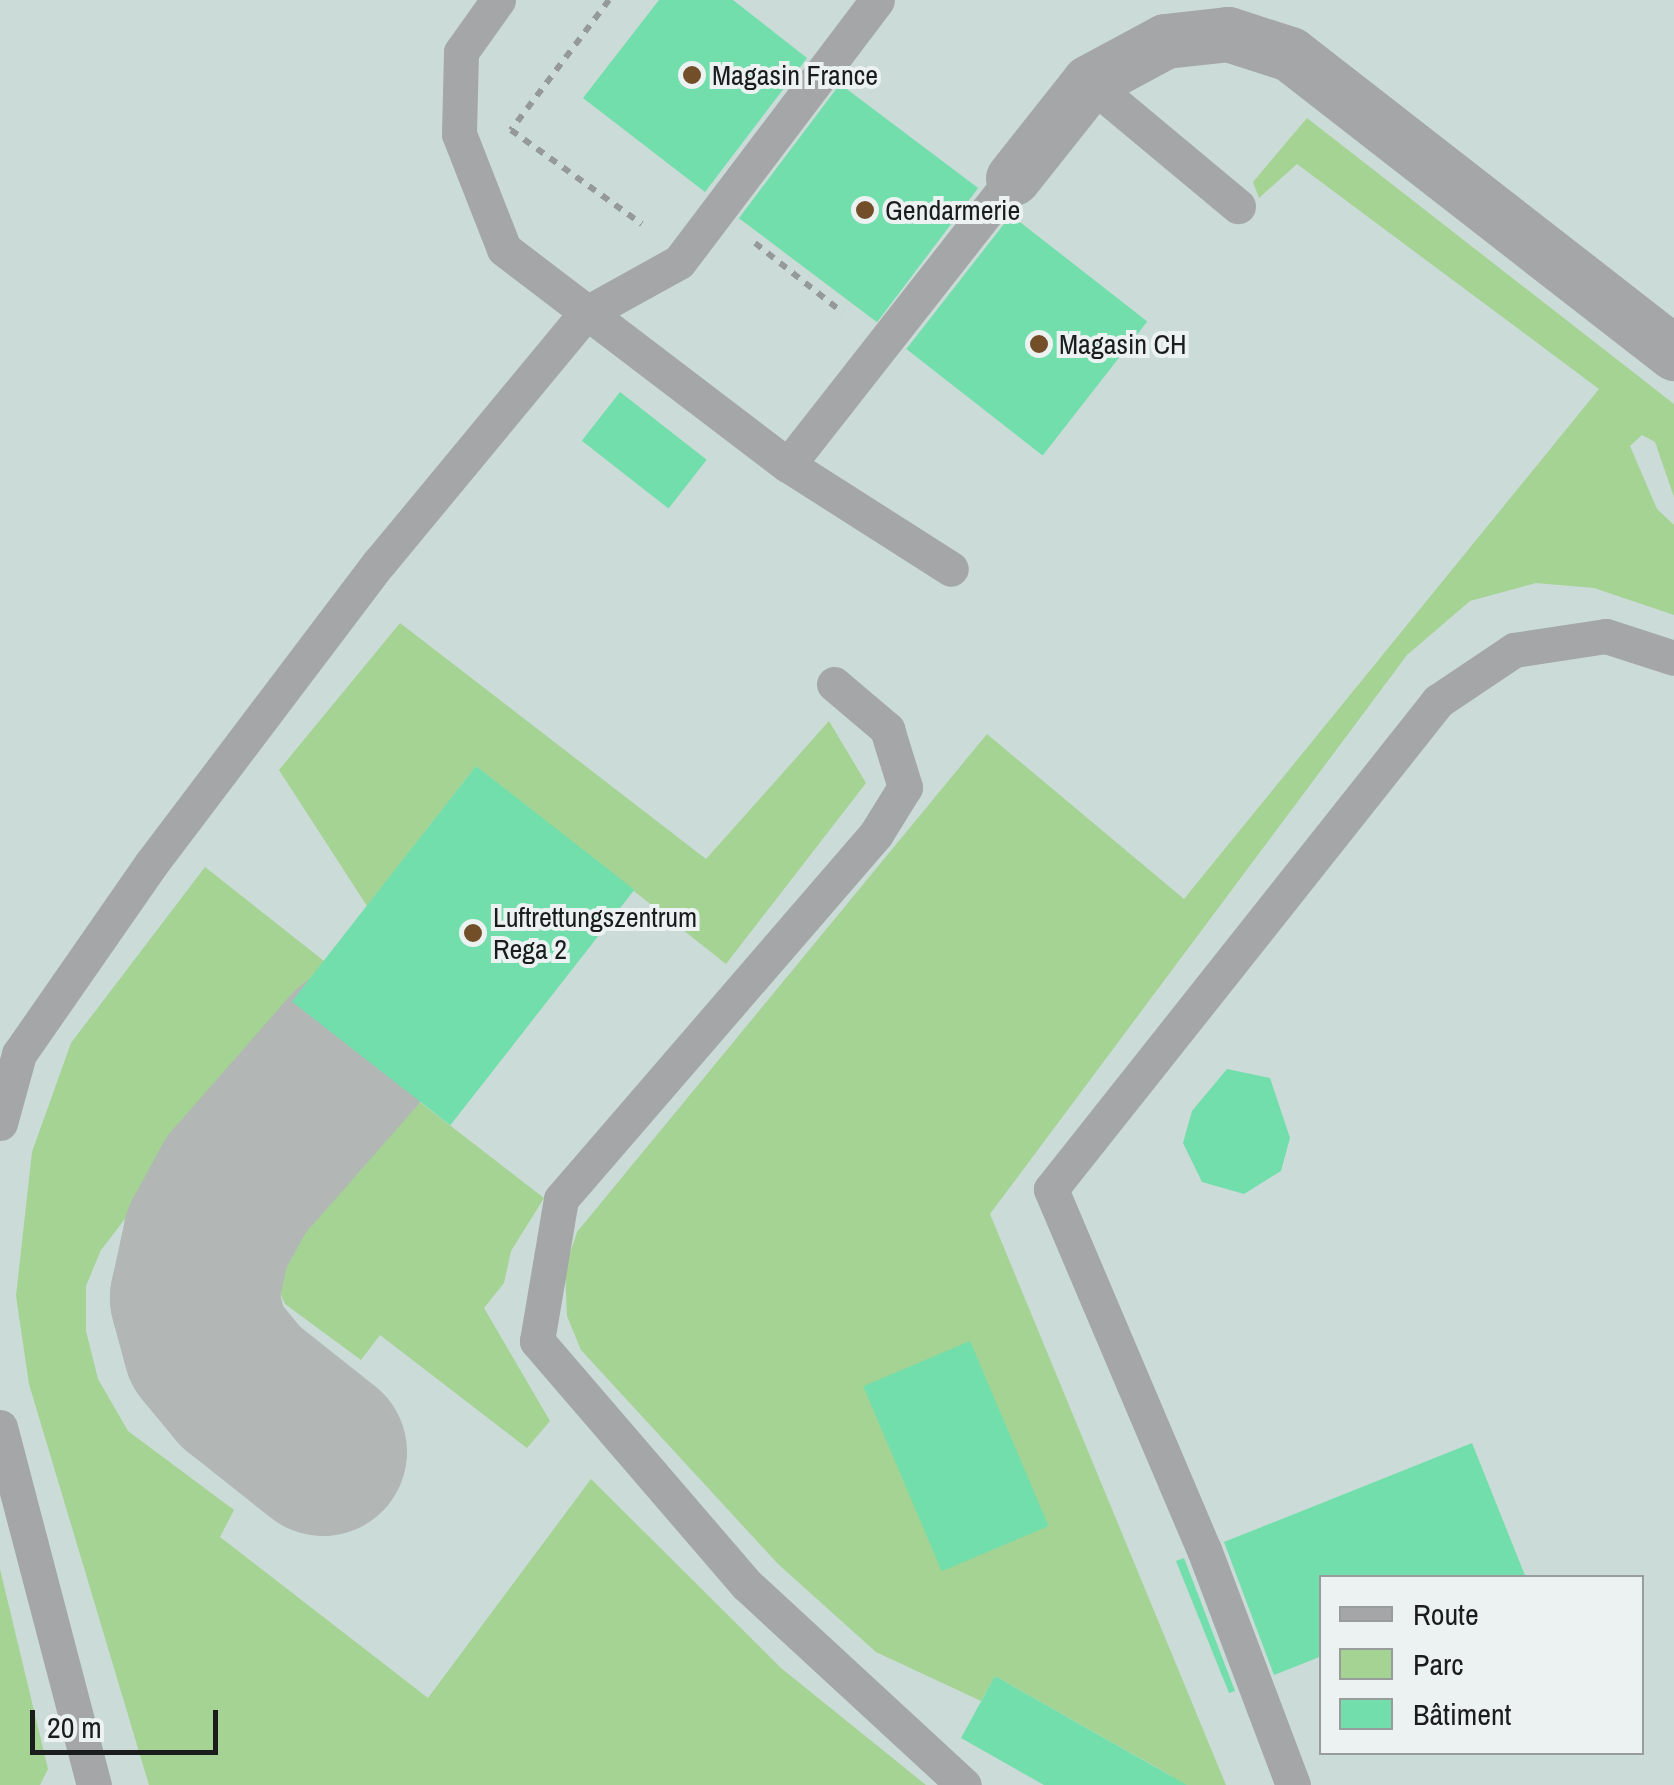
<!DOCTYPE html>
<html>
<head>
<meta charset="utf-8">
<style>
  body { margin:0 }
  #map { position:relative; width:1674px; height:1785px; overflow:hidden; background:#dfe5e4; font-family:"Archivo Narrow",sans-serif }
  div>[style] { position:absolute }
  .built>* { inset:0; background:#cbdbd8 }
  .green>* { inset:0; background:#a4d393 }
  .taxiway>* { height:168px; margin:-84px; padding:0 84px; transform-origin:84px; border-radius:84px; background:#b2b7b6 }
  .building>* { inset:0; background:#72deab; transform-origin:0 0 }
  .path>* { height:6px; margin-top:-3px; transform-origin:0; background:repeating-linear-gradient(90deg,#959999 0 8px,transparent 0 16px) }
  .service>* { height:35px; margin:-17.5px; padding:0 17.5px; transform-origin:17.5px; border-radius:17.5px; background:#a4a6a7 }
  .minor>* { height:55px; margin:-27.5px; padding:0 27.5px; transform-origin:27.5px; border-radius:27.5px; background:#a4a6a7 }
  .dots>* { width:28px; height:28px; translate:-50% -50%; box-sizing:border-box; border:5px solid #ecf2f1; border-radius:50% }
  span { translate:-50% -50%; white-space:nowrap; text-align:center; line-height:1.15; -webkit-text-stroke:8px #ecf2f1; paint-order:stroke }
  .poi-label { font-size:28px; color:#1b1d1d }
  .left { translate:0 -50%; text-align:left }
  .legend { position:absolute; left:1319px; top:1575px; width:325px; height:180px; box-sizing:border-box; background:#ecf2f1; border:2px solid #989d9c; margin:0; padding:12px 18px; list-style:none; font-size:30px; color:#1b1d1d }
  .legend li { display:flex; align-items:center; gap:20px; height:50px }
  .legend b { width:50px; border:2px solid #989d9c }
  .scale { position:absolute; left:30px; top:1710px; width:188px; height:45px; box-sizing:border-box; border:5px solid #1b1d1d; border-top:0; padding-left:12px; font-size:30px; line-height:35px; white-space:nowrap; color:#1b1d1d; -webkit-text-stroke:8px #ecf2f1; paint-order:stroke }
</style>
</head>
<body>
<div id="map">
  <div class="built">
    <i style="clip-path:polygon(evenodd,0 0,1674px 0,1674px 1785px,0 1785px,0 0,1322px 1578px,1642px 1578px,1642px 1752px,1322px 1752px,1322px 1578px)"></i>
  </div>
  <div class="green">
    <i style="clip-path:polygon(1307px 118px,1674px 404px,1674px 497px,1655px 442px,1642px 435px,1630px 446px,1657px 509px,1674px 525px,1674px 615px,1594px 588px,1536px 583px,1470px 601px,1407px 655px,990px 1214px,1226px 1785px,1165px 1785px,1170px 1775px,995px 1676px,981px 1701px,876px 1652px,778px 1564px,581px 1350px,567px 1316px,565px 1269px,577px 1232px,987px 734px,1184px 899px,1599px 389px,1297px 164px,1259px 198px,1253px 182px)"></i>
    <i style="clip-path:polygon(400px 623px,706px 859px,829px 721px,866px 783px,726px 964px,476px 766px,367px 906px,279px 770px)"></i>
    <i style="clip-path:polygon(205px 867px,324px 961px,101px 1250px,86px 1286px,86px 1331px,98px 1379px,128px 1431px,234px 1510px,220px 1537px,428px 1698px,591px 1479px,781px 1668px,926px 1785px,149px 1785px,29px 1384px,16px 1296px,32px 1152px,71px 1043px)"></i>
    <i style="clip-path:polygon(412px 1096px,544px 1198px,511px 1251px,504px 1283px,484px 1308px,550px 1421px,527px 1448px,380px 1335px,361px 1360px,285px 1304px,275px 1283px,281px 1261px)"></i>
    <i style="clip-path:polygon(0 1569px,48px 1769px,40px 1785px,0 1785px)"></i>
  </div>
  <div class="taxiway">
    <i style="left:323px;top:1452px;width:105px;rotate:-141.6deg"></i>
    <i style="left:241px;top:1387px;width:53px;rotate:-129.7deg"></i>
    <i style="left:207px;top:1346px;width:50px;rotate:-105.2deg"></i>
    <i style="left:194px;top:1298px;width:61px;rotate:-77.8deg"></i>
    <i style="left:207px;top:1238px;width:60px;rotate:-61.3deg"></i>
    <i style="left:236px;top:1185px;width:179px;rotate:-48.8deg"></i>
  </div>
  <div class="building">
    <i style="clip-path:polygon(659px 0,733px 0,807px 58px,705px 192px,583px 98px)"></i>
    <i style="left:840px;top:84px;width:173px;height:168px;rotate:37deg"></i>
    <i style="left:1011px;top:215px;width:173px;height:170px;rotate:38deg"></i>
    <i style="left:620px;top:392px;width:110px;height:62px;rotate:38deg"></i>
    <i style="left:476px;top:766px;width:201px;height:299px;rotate:38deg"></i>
    <i style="clip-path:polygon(1227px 1069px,1270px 1078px,1290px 1138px,1281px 1171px,1244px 1194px,1202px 1182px,1183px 1143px,1192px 1111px)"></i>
    <i style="left:970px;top:1341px;width:201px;height:116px;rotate:67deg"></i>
    <i style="clip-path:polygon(1472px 1443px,1526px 1578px,1322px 1578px,1322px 1656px,1274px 1675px,1224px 1542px)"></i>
    <i style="clip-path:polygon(1184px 1558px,1235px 1691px,1229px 1693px,1176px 1561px)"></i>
    <i style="clip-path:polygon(995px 1676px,1187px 1785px,1044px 1785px,961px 1738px)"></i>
  </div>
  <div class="path">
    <i style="left:609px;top:0;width:163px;rotate:127deg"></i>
    <i style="left:511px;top:130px;width:161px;rotate:35.7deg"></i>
    <i style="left:755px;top:243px;width:112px;rotate:38.5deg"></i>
  </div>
  <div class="service">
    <i style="left:498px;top:0;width:64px;rotate:125.4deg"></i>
    <i style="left:461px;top:52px;width:82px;rotate:91.4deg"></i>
    <i style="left:459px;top:134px;width:123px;rotate:68.6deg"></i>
    <i style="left:504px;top:249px;width:357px;rotate:37.3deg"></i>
    <i style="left:788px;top:465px;width:365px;rotate:-51.9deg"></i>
    <i style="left:1089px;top:82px;width:194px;rotate:39.8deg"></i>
    <i style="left:788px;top:465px;width:193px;rotate:32.5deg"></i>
    <i style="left:834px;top:684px;width:70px;rotate:40.3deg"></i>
    <i style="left:887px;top:729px;width:61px;rotate:72.8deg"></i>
    <i style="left:905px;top:787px;width:55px;rotate:121.7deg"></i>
    <i style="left:876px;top:834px;width:482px;rotate:130.8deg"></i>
    <i style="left:561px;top:1199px;width:144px;rotate:99.6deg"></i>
    <i style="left:537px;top:1341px;width:322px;rotate:49.3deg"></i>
    <i style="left:747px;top:1585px;width:295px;rotate:42.7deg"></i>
    <i style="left:0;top:1123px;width:72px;rotate:-74.6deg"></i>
    <i style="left:19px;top:1054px;width:231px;rotate:-55.2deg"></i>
    <i style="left:151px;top:864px;width:378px;rotate:-52.9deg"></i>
    <i style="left:379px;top:563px;width:323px;rotate:-50.4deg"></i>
    <i style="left:585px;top:314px;width:107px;rotate:-29deg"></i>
    <i style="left:679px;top:262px;width:328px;rotate:-52.9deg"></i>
    <i style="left:0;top:1427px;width:370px;rotate:75.3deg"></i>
    <i style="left:1293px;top:1785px;width:251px;rotate:-110.7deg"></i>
    <i style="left:1204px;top:1550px;width:392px;rotate:-113deg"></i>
    <i style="left:1051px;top:1189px;width:623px;rotate:-51.58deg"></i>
    <i style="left:1438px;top:701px;width:92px;rotate:-33.9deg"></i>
    <i style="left:1514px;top:650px;width:93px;rotate:-8.7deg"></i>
    <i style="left:1606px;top:636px;width:71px;rotate:17.9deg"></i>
  </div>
  <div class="minor">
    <i style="left:1013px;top:178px;width:122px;rotate:-51.6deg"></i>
    <i style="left:1089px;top:82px;width:86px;rotate:-28.3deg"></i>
    <i style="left:1165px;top:41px;width:63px;rotate:-6.3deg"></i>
    <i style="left:1228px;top:34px;width:65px;rotate:17.9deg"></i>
    <i style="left:1290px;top:54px;width:487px;rotate:37.9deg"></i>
  </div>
  <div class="dots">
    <i style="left:692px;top:75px;background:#724f28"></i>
    <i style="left:865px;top:210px;background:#724f28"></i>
    <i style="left:1039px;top:344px;background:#724f28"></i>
    <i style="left:473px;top:933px;background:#724f28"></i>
  </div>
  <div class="poi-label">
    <span class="left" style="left:712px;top:75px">Magasin France</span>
    <span class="left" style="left:885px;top:210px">Gendarmerie</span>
    <span class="left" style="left:1059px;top:344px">Magasin CH</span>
    <span class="left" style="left:493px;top:933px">Luftrettungszentrum<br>Rega 2</span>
  </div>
  <ul class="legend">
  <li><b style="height:12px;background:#a4a6a7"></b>Route</li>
  <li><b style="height:28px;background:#a4d393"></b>Parc</li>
  <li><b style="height:28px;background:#72deab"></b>Bâtiment</li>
  </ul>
  <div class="scale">20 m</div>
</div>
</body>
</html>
